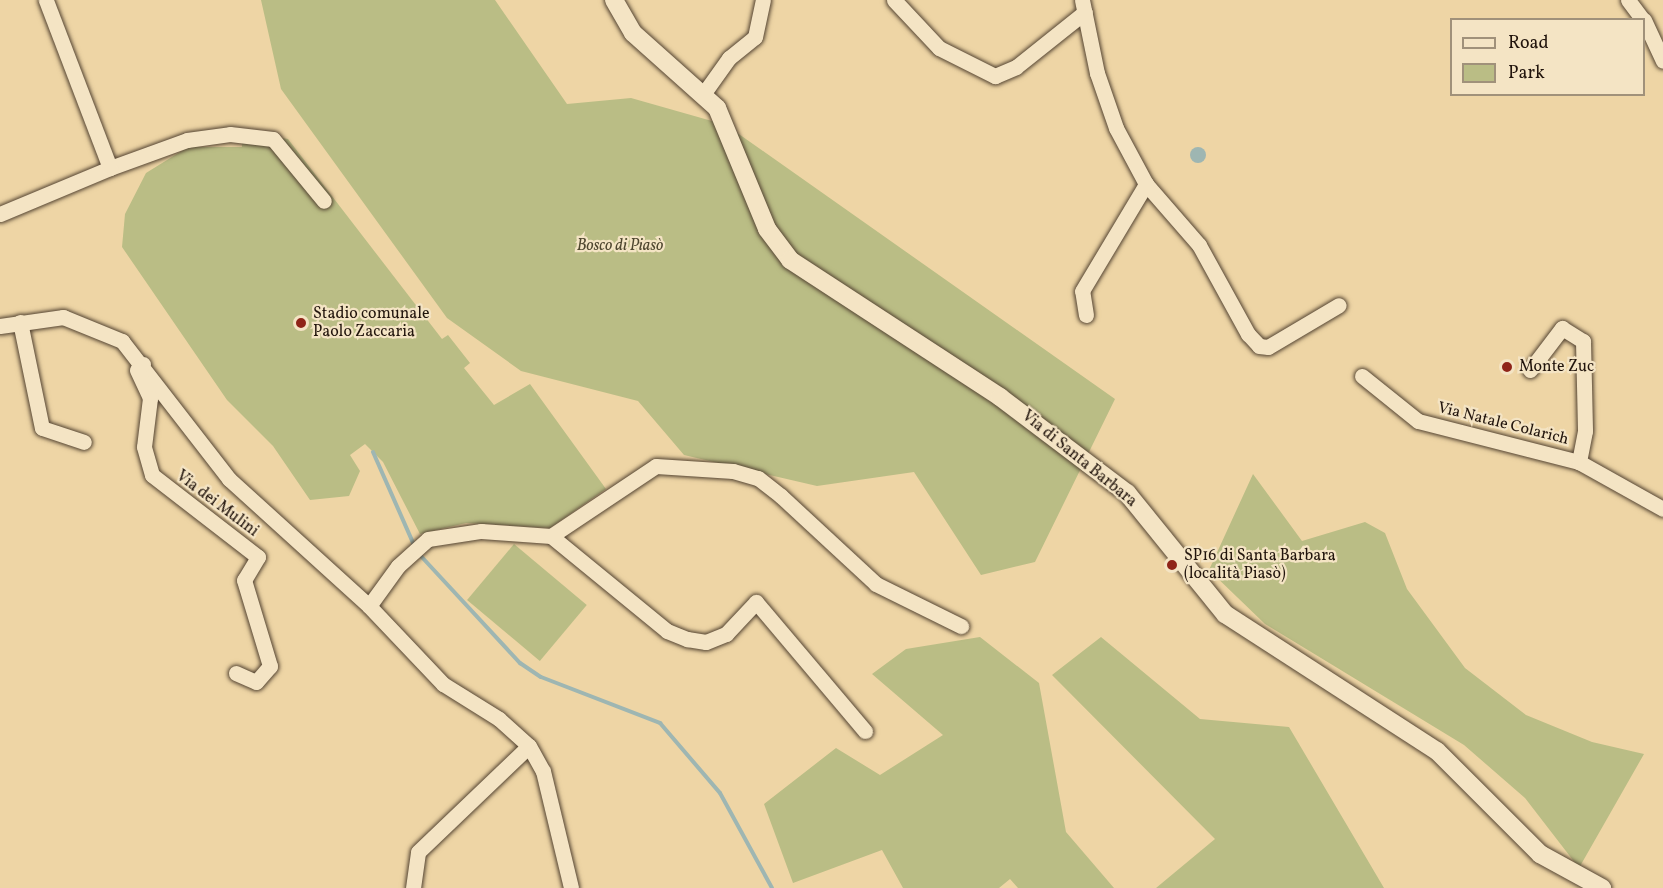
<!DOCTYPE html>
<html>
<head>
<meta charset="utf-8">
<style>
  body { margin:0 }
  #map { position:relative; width:1663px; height:888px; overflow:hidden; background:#eed5a5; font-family:Vollkorn,serif }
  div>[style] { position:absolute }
  .green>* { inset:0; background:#babd85; transform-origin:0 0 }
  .water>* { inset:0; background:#9eb6b2 }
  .round { border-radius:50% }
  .stream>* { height:4px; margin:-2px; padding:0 2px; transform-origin:2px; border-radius:2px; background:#9eb6b2 }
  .roads { filter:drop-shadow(0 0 2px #544432) drop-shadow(0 0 2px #544432) }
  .minor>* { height:15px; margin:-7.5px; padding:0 7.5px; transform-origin:7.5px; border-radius:7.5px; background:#f4e4c4 }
  .tertiary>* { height:18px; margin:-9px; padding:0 9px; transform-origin:9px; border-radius:9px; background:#f4e4c4 }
  .dots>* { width:16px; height:16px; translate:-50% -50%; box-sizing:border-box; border:3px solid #f4e4c4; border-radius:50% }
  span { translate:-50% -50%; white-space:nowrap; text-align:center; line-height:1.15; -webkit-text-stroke:4.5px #f4e4c4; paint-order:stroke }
  .park-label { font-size:16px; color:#4f4730; font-style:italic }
  .poi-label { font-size:16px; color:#21140c }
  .left { translate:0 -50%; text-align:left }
  .street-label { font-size:16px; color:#21140c }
  .legend { position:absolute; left:1450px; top:18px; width:195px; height:78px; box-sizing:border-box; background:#f4e4c4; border:2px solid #a0917a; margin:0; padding:8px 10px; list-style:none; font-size:18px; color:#21140c }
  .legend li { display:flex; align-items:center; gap:12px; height:30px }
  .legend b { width:30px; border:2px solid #a0917a }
</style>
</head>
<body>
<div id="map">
  <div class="green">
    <i style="clip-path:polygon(261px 0,495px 0,567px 104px,631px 98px,726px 125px,1115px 399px,1035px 562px,981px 575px,914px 472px,817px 486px,684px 455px,638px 401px,521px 371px,447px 318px,281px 89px)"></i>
    <i style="clip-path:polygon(241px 131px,288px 139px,442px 339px,448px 335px,470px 363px,464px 368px,494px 405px,530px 384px,606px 489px,550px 528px,466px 523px,420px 534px,383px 462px,365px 444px,350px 455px,360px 471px,349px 496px,310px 500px,273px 446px,227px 400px,122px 247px,125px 214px,146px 173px,188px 147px,242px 147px)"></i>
    <i style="clip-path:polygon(1253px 474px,1302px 541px,1365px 522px,1385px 533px,1407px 589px,1465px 668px,1526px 715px,1592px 742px,1644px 754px,1579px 868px,1525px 798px,1464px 745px,1265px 624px,1209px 570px)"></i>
    <i style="left:514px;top:544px;width:95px;height:73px;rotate:40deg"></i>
    <i style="clip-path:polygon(980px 637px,1039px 683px,1066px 832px,1114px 888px,1018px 888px,1010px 879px,999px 888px,903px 888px,882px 850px,793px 883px,764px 804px,836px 748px,880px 775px,943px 735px,872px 674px,906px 649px)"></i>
    <i style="clip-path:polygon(1101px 637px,1200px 719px,1289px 727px,1384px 888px,1156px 888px,1215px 839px,1052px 675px)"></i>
  </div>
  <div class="water">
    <i class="round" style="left:1190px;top:147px;width:16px;height:16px"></i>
  </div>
  <div class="stream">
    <i style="left:373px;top:452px;width:102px;rotate:66.2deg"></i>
    <i style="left:419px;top:554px;width:149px;rotate:47.2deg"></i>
    <i style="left:520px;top:663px;width:25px;rotate:34deg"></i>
    <i style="left:541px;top:677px;width:128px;rotate:21.1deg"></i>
    <i style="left:660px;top:723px;width:92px;rotate:49.4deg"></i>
    <i style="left:720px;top:793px;width:108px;rotate:61.3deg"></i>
  </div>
  <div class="roads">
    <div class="minor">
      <i style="left:894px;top:0;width:66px;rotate:46.8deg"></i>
      <i style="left:939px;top:48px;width:63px;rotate:26.6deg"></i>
      <i style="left:995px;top:76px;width:23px;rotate:-23deg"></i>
      <i style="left:1016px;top:67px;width:88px;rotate:-38.6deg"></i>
      <i style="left:1082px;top:0;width:75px;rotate:78.4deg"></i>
      <i style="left:1097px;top:73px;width:58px;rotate:70.9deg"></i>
      <i style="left:1116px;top:128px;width:64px;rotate:61.8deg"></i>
      <i style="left:1146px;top:184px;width:81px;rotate:49deg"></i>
      <i style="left:1199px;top:245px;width:102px;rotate:61.2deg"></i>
      <i style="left:1248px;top:334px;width:16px;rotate:47deg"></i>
      <i style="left:1259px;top:346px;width:9px;rotate:6deg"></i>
      <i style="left:1268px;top:347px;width:82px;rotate:-30.6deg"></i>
      <i style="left:1628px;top:0;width:25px;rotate:53deg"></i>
      <i style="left:1644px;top:20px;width:45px;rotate:65.1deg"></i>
      <i style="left:704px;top:93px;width:43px;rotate:-54.5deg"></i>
      <i style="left:729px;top:58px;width:33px;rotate:-39deg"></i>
      <i style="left:755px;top:37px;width:38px;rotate:-78deg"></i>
      <i style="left:110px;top:168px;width:82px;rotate:-20deg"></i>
      <i style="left:187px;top:140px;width:43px;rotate:-7.9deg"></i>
      <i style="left:230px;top:134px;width:43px;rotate:6.6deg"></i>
      <i style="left:273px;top:139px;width:80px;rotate:50.6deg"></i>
      <i style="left:0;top:214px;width:119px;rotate:-22.7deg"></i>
      <i style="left:110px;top:168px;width:180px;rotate:-110.9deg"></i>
      <i style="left:1086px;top:315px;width:24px;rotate:-99deg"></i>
      <i style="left:1082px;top:291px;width:125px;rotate:-59.1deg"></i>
      <i style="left:20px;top:322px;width:108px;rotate:78.3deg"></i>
      <i style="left:42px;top:428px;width:44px;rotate:18.4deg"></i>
      <i style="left:0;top:326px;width:64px;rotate:-8.1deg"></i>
      <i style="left:63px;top:317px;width:64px;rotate:22.1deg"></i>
      <i style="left:122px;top:341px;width:175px;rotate:52.2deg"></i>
      <i style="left:229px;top:479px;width:189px;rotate:42.2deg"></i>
      <i style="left:369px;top:606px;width:108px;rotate:46.5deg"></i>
      <i style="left:443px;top:684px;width:66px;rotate:32deg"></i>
      <i style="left:499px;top:719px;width:40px;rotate:42deg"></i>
      <i style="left:529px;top:746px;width:29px;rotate:61deg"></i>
      <i style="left:543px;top:771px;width:120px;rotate:76.5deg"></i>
      <i style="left:143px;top:364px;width:8px;rotate:135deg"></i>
      <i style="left:137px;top:370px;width:31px;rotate:65deg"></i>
      <i style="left:150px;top:398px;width:49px;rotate:97deg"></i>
      <i style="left:144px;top:447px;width:29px;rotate:74deg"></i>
      <i style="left:152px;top:475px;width:134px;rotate:37.7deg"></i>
      <i style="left:258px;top:557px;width:27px;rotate:121deg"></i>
      <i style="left:244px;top:580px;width:90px;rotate:73.2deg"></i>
      <i style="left:270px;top:666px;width:21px;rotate:131deg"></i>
      <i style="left:256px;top:682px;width:22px;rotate:-156deg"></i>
      <i style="left:1530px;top:370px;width:53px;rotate:-52.7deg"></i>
      <i style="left:1562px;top:328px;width:25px;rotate:32deg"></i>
      <i style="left:1583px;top:341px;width:90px;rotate:88.7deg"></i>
      <i style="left:1585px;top:431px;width:32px;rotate:101deg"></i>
      <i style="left:1362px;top:376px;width:72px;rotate:38.8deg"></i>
      <i style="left:1418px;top:421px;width:166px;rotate:14.3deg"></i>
      <i style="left:1579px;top:462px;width:96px;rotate:29.2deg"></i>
      <i style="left:551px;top:536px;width:126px;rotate:-33.7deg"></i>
      <i style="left:656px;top:466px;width:77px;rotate:3.7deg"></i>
      <i style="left:733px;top:471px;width:26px;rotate:16deg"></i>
      <i style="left:758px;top:478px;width:29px;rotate:38deg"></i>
      <i style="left:781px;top:496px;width:129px;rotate:42.8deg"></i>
      <i style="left:876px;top:584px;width:95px;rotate:26.3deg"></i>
      <i style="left:369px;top:606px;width:49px;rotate:-54.1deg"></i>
      <i style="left:398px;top:566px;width:40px;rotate:-42deg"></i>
      <i style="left:428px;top:539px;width:54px;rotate:-8.6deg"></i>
      <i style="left:481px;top:531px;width:70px;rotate:4.1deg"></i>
      <i style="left:551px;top:536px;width:150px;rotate:39.3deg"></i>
      <i style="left:667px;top:631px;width:22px;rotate:22deg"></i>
      <i style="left:687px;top:639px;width:19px;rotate:9deg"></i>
      <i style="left:706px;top:642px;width:22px;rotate:-22deg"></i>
      <i style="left:726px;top:634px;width:44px;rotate:-46.8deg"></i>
      <i style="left:756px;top:602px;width:169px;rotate:49.8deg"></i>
      <i style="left:413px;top:888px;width:36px;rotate:-82deg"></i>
      <i style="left:418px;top:852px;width:153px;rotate:-43.7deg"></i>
    </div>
    <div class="tertiary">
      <i style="left:614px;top:0;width:38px;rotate:60deg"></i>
      <i style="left:633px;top:33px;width:113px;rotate:41.8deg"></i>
      <i style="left:717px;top:108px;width:131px;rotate:67.5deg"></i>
      <i style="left:767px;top:229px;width:39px;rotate:53deg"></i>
      <i style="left:790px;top:260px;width:251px;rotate:33.1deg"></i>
      <i style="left:1000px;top:397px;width:159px;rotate:37.1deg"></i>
      <i style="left:1127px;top:493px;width:156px;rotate:51deg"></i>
      <i style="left:1225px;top:614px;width:252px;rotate:32.9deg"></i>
      <i style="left:1437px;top:751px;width:146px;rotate:45deg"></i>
      <i style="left:1540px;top:854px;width:71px;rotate:28.7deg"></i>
    </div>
  </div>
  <div class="dots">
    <i style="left:301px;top:323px;background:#8f2418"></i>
    <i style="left:1507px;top:367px;background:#8f2418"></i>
    <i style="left:1172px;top:565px;background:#8f2418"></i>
  </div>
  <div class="park-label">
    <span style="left:620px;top:246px">Bosco di Piasò</span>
  </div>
  <div class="poi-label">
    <span class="left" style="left:313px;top:323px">Stadio comunale<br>Paolo Zaccaria</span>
    <span class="left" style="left:1519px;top:367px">Monte Zuc</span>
    <span class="left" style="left:1184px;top:565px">SP16 di Santa Barbara<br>(località Piasò)</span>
  </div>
  <div class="street-label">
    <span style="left:1503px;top:424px;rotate:14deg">Via Natale Colarich</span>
    <span style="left:1079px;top:459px;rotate:39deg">Via di Santa Barbara</span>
    <span style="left:217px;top:504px;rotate:37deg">Via dei Mulini</span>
  </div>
  <ul class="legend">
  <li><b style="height:8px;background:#f4e4c4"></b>Road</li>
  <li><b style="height:16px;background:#babd85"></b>Park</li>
  </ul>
</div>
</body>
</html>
